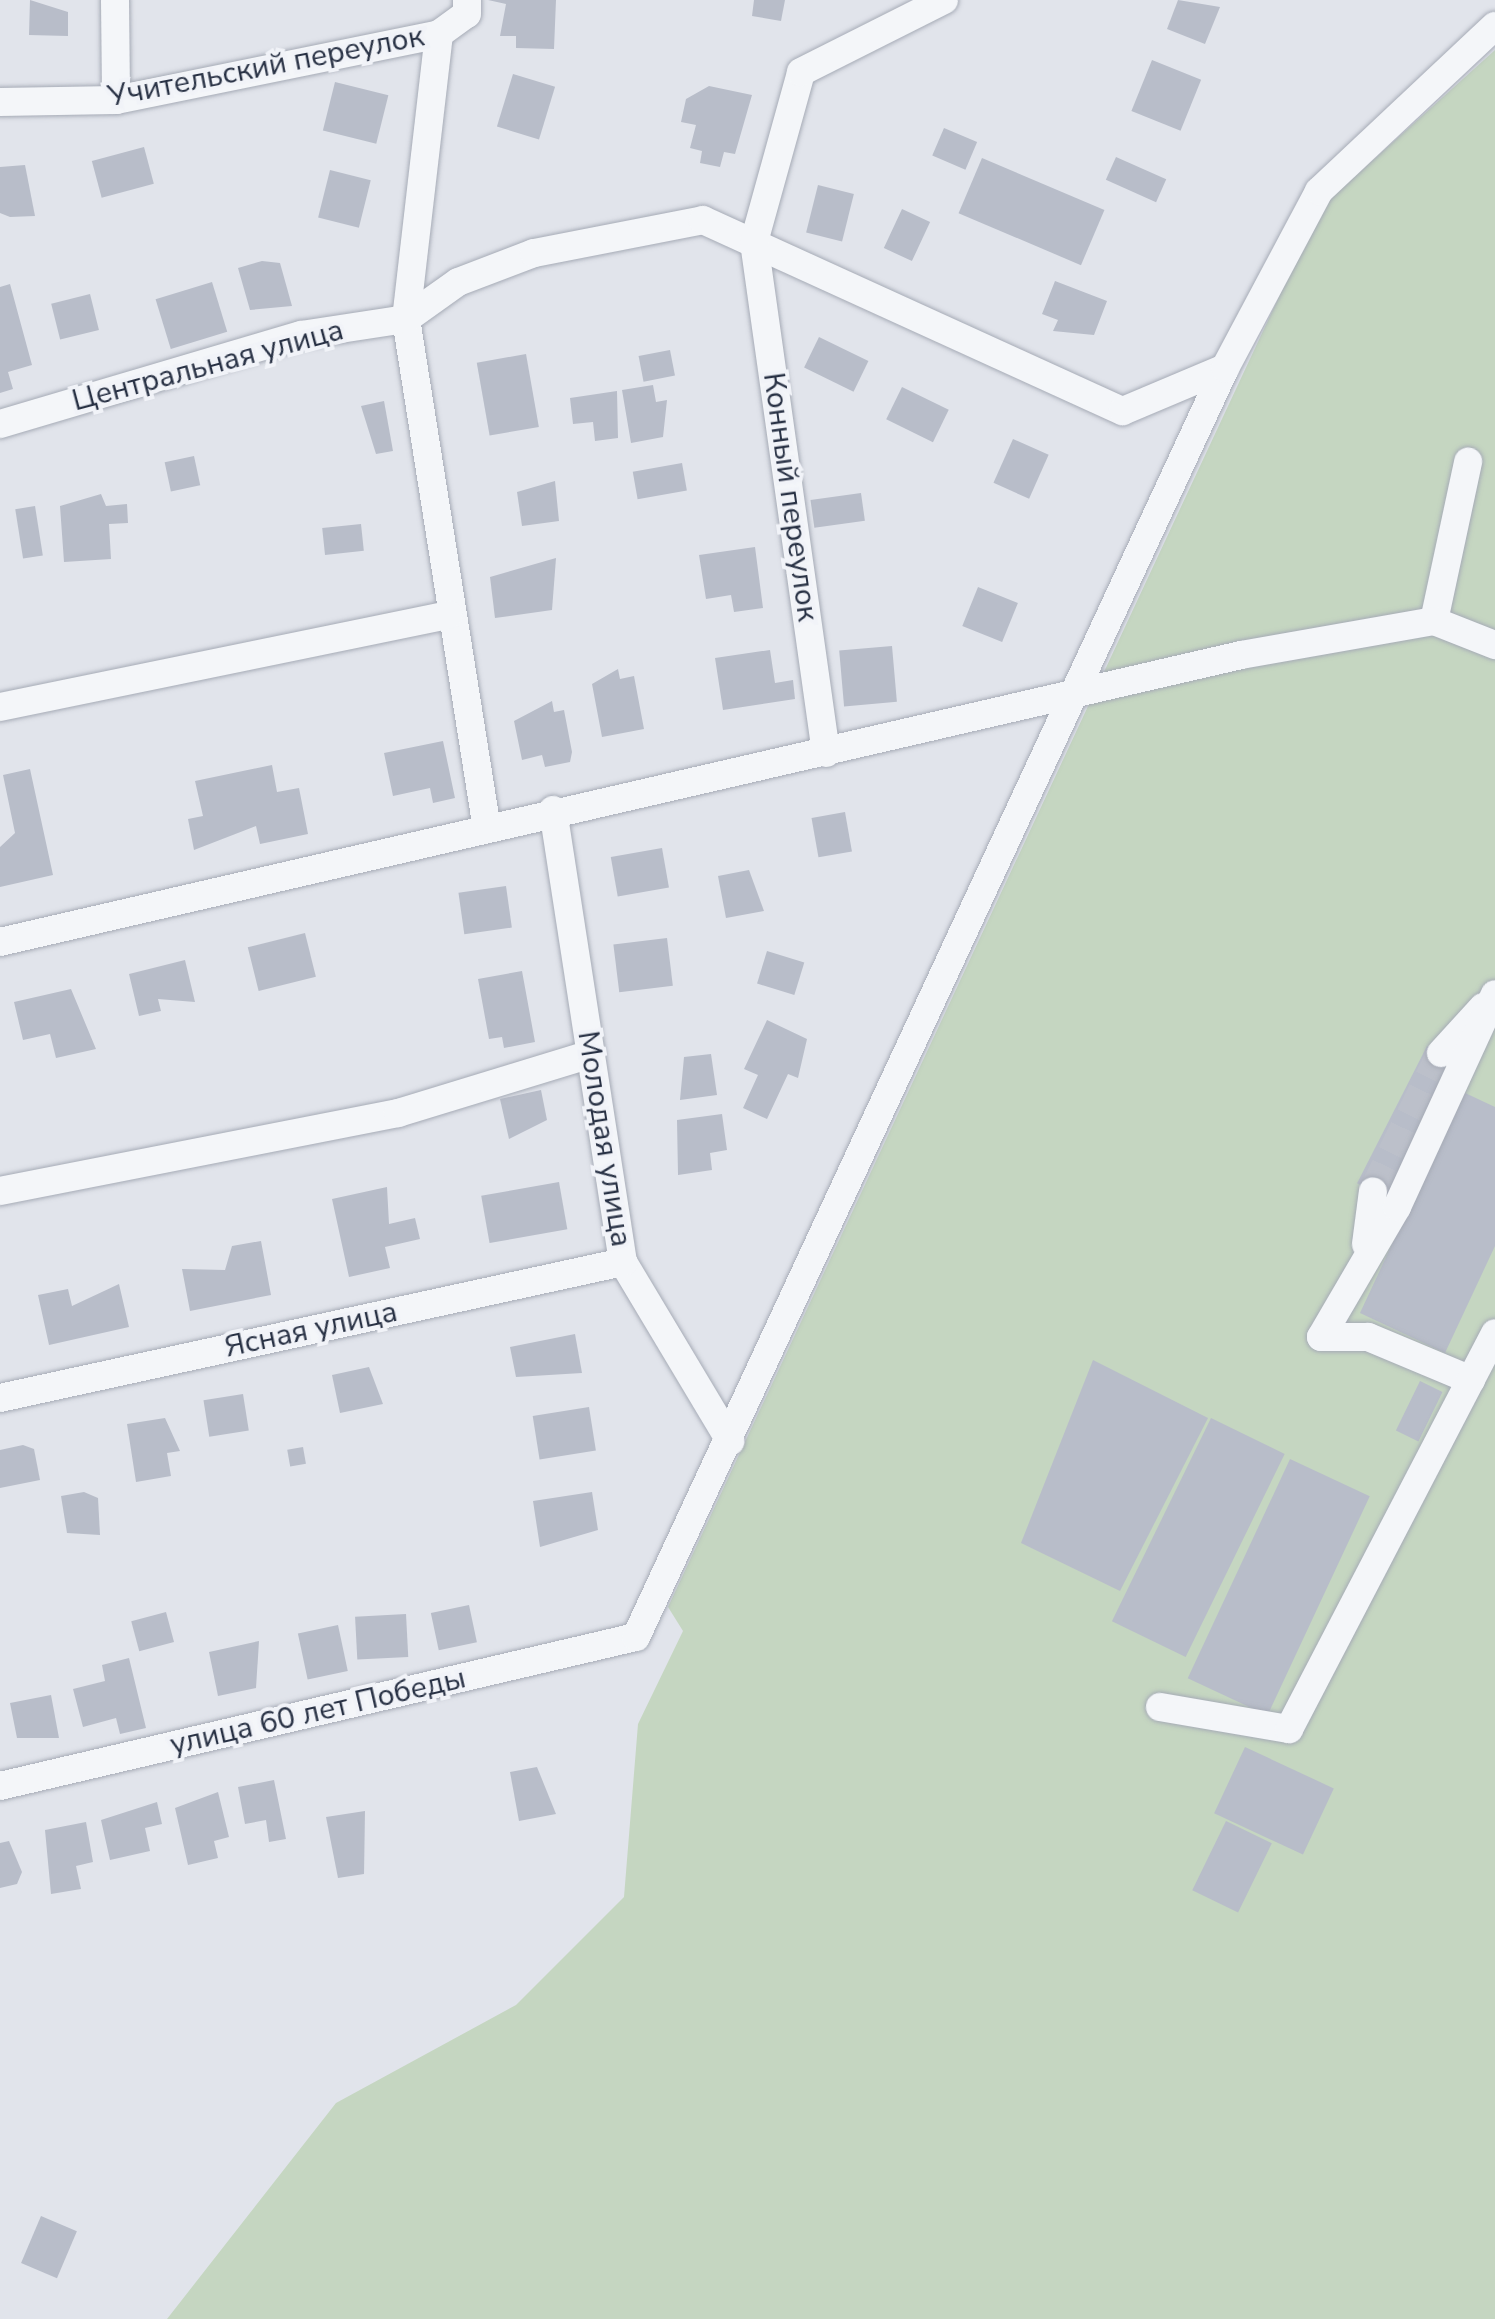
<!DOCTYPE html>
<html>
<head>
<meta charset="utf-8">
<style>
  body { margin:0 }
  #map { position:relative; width:1495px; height:2319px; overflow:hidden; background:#e1e4eb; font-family:"Nunito Sans",sans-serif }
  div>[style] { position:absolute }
  .green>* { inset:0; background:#c5d6c1 }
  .building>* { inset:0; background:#b8bdc9; transform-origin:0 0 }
  .minor-tunnel>* { height:28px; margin-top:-14px; transform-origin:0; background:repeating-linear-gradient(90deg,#bcc0ca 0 28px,transparent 0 42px) }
  .roads { filter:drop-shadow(0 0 2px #a6abb6) drop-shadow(0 0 2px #a6abb6) }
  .minor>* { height:28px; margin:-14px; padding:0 14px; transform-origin:14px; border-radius:14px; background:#f4f6f9 }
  span { translate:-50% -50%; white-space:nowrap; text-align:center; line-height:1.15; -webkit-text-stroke:8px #f1f3f8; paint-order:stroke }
  .street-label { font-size:30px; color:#283144 }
</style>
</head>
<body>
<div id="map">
  <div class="green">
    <i style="clip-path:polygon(1495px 50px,1495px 2319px,167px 2319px,336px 2103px,516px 2005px,624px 1897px,638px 1724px,683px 1631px,668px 1607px,1304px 243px,1331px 198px)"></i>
  </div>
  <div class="building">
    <i style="clip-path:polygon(30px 0,68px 12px,68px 36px,29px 35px)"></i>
    <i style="clip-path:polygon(488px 0,556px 0,554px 49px,516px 48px,516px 36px,500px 36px,506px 4px)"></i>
    <i style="clip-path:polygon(754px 0,785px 0,781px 21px,752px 16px)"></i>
    <i style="clip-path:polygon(1178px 0,1220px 7px,1205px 44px,1167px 29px)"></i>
    <i style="left:1152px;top:60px;width:53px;height:55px;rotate:22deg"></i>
    <i style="left:513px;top:74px;width:44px;height:55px;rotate:17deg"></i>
    <i style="left:335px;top:82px;width:55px;height:50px;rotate:14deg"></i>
    <i style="clip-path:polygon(709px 86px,752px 95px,735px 154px,724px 152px,720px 167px,700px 163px,702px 151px,690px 148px,696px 125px,681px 122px,686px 99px)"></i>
    <i style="left:944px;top:128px;width:36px;height:30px;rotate:23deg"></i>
    <i style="left:144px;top:147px;width:38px;height:54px;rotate:75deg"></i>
    <i style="left:1116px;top:157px;width:55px;height:25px;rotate:24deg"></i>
    <i style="left:982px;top:158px;width:133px;height:60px;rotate:23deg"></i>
    <i style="clip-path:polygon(25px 165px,35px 216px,10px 217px,0 213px,0 167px)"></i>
    <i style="left:330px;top:170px;width:42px;height:49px;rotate:14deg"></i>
    <i style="left:818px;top:185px;width:37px;height:49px;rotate:14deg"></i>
    <i style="left:902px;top:209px;width:31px;height:43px;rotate:25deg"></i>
    <i style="clip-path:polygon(262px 261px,280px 263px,292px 306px,250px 310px,238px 268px)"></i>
    <i style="clip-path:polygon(1055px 281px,1107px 301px,1094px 335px,1053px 331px,1058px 320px,1042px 314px)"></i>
    <i style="left:212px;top:282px;width:52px;height:59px;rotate:73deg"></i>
    <i style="clip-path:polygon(10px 284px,32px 365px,8px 372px,13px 389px,0 393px,0 287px)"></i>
    <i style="left:90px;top:294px;width:37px;height:40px;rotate:76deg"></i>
    <i style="left:819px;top:337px;width:55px;height:34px;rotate:26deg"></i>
    <i style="left:670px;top:350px;width:26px;height:32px;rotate:79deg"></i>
    <i style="left:526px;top:354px;width:74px;height:50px;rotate:80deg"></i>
    <i style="clip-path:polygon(653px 385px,656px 402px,667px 400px,663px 437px,631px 443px,622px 390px)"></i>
    <i style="left:902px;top:387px;width:52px;height:36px;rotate:26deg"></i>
    <i style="clip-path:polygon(617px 391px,618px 438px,595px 441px,593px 422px,573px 424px,570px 398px)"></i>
    <i style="clip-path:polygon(384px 401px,393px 451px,376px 454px,361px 406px)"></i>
    <i style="left:1013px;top:439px;width:39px;height:48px;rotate:24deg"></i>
    <i style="left:194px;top:456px;width:30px;height:30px;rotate:78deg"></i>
    <i style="left:682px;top:463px;width:28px;height:50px;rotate:80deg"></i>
    <i style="clip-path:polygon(555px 481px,559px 521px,522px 526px,517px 492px)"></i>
    <i style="left:861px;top:493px;width:28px;height:51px;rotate:82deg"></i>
    <i style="clip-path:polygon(101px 494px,106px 506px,127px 504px,128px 523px,109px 524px,111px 559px,64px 562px,60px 506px)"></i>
    <i style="left:35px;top:506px;width:50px;height:20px;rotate:81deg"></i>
    <i style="left:361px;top:524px;width:27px;height:39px;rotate:84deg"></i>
    <i style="clip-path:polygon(755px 547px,763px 608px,734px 612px,731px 595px,706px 599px,699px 555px)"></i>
    <i style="clip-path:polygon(556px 558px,552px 610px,495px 618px,490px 577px)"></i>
    <i style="left:978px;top:587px;width:43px;height:42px;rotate:22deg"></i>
    <i style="left:892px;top:646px;width:56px;height:53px;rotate:85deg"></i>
    <i style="clip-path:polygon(770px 650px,775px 683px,793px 680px,795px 699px,723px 710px,715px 658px)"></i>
    <i style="clip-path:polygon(618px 669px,620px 679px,634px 676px,644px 729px,602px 737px,592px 684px)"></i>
    <i style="clip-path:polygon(552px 701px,554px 712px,564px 710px,572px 752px,570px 762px,545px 767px,542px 755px,522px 760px,514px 721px)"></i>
    <i style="clip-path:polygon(443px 741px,455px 798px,433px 803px,430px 788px,393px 796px,384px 753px)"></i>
    <i style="clip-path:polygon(272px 765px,277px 792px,299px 788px,308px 834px,260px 844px,256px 826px,194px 850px,188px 819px,203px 816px,195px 781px)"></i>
    <i style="clip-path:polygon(30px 769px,53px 875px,0 887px,0 847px,15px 833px,3px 775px)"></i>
    <i style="left:845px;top:812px;width:40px;height:34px;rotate:80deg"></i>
    <i style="left:662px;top:848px;width:40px;height:52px;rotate:80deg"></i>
    <i style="clip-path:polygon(749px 870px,764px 911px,726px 918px,718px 876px)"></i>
    <i style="left:506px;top:886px;width:42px;height:48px;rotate:82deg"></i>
    <i style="left:305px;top:933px;width:45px;height:59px;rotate:76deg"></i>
    <i style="left:667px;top:938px;width:48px;height:54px;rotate:83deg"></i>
    <i style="left:767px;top:951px;width:39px;height:34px;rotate:17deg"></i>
    <i style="clip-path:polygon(185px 960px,195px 1002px,158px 999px,161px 1011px,139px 1016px,129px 974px)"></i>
    <i style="clip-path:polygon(522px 971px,535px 1042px,504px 1048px,502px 1037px,489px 1039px,478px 979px)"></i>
    <i style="clip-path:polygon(71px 989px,96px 1049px,56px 1058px,50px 1034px,23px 1040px,14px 1002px)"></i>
    <i style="clip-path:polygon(767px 1020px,807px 1039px,798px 1078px,788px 1074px,767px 1119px,743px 1108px,758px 1075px,744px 1069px)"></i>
    <i style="left:1427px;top:1046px;width:33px;height:154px;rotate:27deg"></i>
    <i style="clip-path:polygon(711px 1054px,717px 1095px,680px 1100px,684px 1057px)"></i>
    <i style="clip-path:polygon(541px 1090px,547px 1120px,509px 1139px,500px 1099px)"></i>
    <i style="clip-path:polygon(1463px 1092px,1495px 1107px,1495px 1246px,1445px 1353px,1360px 1313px)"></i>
    <i style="clip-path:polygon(722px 1114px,727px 1150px,710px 1153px,712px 1170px,678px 1175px,677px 1120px)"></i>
    <i style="left:559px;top:1182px;width:48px;height:79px;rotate:80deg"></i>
    <i style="clip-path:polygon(387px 1187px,389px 1224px,415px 1218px,420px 1239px,385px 1247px,390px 1268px,349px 1277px,332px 1199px)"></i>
    <i style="clip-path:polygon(261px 1241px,271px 1295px,190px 1311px,182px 1269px,225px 1270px,232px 1246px)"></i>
    <i style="clip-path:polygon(119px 1284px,129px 1327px,49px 1345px,38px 1295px,68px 1289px,72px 1306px)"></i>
    <i style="clip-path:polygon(575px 1334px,582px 1373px,516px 1377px,510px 1347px)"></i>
    <i style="clip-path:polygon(1093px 1360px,1208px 1418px,1120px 1591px,1021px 1543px)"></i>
    <i style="clip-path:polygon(369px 1367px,383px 1404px,340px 1413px,332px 1375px)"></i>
    <i style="left:1420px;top:1381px;width:25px;height:55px;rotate:26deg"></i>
    <i style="left:243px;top:1394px;width:37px;height:40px;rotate:81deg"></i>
    <i style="left:589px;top:1407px;width:44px;height:57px;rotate:81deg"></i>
    <i style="clip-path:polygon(165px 1418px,180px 1451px,167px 1453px,171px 1476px,136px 1482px,127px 1424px)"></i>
    <i style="left:1211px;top:1418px;width:82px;height:226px;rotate:26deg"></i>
    <i style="clip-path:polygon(23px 1445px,34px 1449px,40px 1480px,0 1488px,0 1450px)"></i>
    <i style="left:303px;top:1447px;width:17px;height:16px;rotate:80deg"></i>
    <i style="left:1290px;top:1459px;width:88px;height:242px;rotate:25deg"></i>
    <i style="clip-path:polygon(84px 1492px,98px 1498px,100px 1535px,67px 1533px,61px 1496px)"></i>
    <i style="clip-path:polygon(592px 1492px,598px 1530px,540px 1547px,533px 1501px)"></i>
    <i style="left:469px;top:1605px;width:38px;height:39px;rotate:78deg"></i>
    <i style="left:166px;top:1612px;width:31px;height:36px;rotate:75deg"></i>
    <i style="left:406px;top:1614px;width:43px;height:51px;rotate:87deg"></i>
    <i style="left:338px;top:1625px;width:47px;height:41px;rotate:78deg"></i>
    <i style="clip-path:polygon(259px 1641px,256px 1688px,218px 1696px,209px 1652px)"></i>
    <i style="clip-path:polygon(129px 1658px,146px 1728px,120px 1734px,116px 1718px,83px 1727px,73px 1689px,105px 1681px,102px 1665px)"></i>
    <i style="clip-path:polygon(51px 1695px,59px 1738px,17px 1738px,10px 1703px)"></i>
    <i style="left:1245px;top:1747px;width:98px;height:73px;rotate:25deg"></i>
    <i style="clip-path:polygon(537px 1767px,556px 1814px,519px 1821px,510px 1772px)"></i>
    <i style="clip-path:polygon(274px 1780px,286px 1839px,269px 1842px,266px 1820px,245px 1824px,238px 1787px)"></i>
    <i style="clip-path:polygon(218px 1792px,229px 1837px,214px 1841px,218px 1858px,188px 1865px,175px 1808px)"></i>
    <i style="clip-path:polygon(157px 1802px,162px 1824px,145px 1828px,150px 1851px,110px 1860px,101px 1820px)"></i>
    <i style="clip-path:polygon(365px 1811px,364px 1874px,338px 1878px,326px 1817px)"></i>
    <i style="left:1226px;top:1821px;width:51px;height:77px;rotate:26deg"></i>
    <i style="clip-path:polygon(86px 1822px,93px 1862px,76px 1866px,81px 1889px,51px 1894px,45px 1830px)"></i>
    <i style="clip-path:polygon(9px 1841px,22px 1872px,17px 1884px,0 1888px,0 1843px)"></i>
    <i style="left:41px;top:2216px;width:39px;height:51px;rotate:23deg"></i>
  </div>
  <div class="minor-tunnel">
    <i style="left:1373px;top:1191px;width:154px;rotate:-63.8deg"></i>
  </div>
  <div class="roads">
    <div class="minor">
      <i style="left:115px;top:0;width:100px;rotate:89.4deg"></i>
      <i style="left:439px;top:34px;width:287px;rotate:96.6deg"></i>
      <i style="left:406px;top:319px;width:516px;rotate:80.98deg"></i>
      <i style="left:0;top:102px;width:116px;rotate:-1deg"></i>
      <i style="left:116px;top:100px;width:330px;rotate:-11.5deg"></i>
      <i style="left:439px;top:34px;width:34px;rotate:-36deg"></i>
      <i style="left:467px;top:14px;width:14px;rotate:-90deg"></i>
      <i style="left:0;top:424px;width:314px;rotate:-16.5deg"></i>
      <i style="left:301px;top:335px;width:106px;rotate:-8.7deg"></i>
      <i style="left:406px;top:319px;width:64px;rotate:-35.4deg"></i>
      <i style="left:458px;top:282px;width:81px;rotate:-20.9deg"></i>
      <i style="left:534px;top:253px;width:172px;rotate:-11deg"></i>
      <i style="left:703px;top:220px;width:461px;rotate:24.5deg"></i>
      <i style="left:1123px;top:411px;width:111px;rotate:-22.9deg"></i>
      <i style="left:1434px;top:621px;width:163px;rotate:-77.9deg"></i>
      <i style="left:0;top:707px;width:458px;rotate:-11.6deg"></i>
      <i style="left:826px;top:753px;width:516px;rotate:-98.02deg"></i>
      <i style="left:754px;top:242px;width:176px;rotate:-74.5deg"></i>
      <i style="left:801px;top:72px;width:160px;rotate:-26.7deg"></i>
      <i style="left:553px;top:810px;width:457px;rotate:81.2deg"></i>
      <i style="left:623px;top:1262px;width:209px;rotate:59.1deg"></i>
      <i style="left:0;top:942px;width:1274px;rotate:-13.02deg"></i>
      <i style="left:1241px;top:655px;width:196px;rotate:-10deg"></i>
      <i style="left:1434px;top:621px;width:66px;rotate:21.5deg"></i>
      <i style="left:1441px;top:1053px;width:62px;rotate:-47.6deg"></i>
      <i style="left:0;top:1191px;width:406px;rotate:-11.1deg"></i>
      <i style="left:398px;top:1113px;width:202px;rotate:-17deg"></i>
      <i style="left:1366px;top:1244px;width:53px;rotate:-82.5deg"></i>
      <i style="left:1471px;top:1380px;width:112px;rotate:-157.3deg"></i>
      <i style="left:1368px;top:1337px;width:47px;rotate:180deg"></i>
      <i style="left:1321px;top:1337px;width:151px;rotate:-59.7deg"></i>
      <i style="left:1397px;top:1207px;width:234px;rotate:-65.3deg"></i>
      <i style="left:0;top:1398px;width:638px;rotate:-12.31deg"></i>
      <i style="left:1160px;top:1707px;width:131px;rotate:9.7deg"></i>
      <i style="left:1289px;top:1729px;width:446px;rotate:-62.5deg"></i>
      <i style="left:0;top:1786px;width:653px;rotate:-13.19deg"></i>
      <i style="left:636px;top:1637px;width:1399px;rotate:-65.1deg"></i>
      <i style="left:1225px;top:368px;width:200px;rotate:-62deg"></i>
      <i style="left:1319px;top:191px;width:241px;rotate:-43.2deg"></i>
    </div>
  </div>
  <div class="street-label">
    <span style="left:266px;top:67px;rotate:-11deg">Учительский переулок</span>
    <span style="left:208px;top:366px;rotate:-15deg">Центральная улица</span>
    <span style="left:790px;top:497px;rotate:82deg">Конный переулок</span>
    <span style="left:604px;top:1139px;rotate:81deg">Молодая улица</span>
    <span style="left:311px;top:1330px;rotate:-12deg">Ясная улица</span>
    <span style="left:318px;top:1712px;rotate:-13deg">улица 60 лет Победы</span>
  </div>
</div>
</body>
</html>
